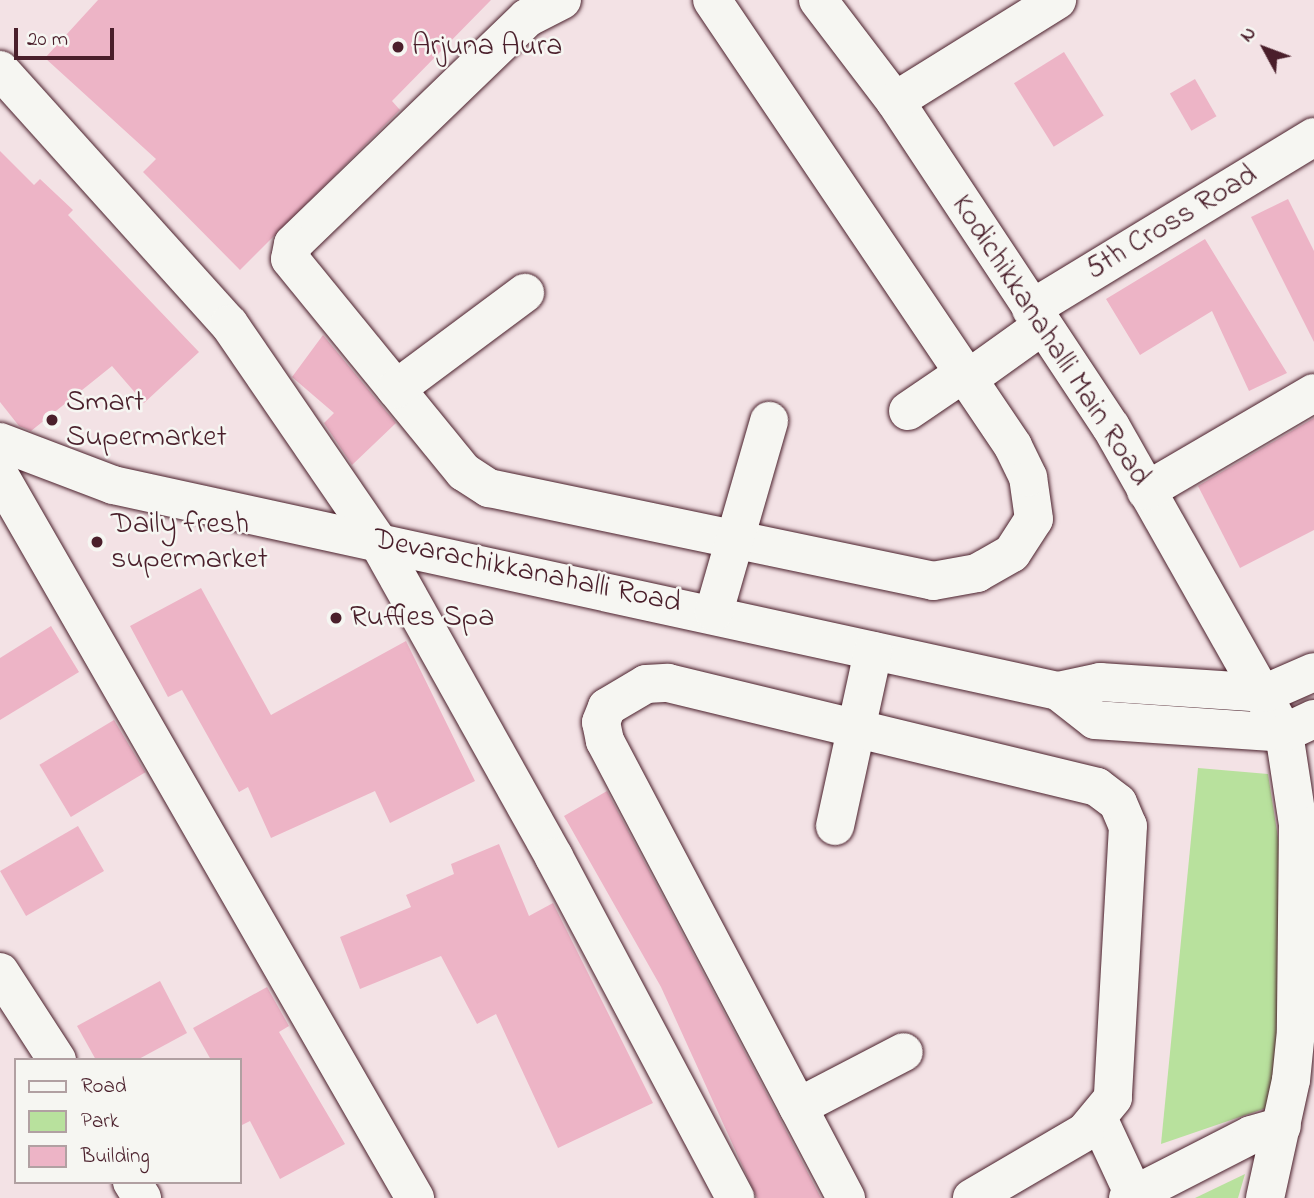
<!DOCTYPE html>
<html>
<head>
<meta charset="utf-8">
<style>
  body { margin:0 }
  #map { position:relative; width:1314px; height:1198px; overflow:hidden; background:#f3e2e5; font-family:"Indie Flower",sans-serif }
  div>[style] { position:absolute }
  .green>* { inset:0; background:#b8e19d }
  .building>* { inset:0; background:#edb4c6; transform-origin:0 0 }
  .roads { filter:drop-shadow(0 0 2px #4a1f2b) drop-shadow(0 0 2px #4a1f2b) }
  .minor>* { height:38px; margin:-19px; padding:0 19px; transform-origin:19px; border-radius:19px; background:#f6f6f2 }
  .dots>* { width:19px; height:19px; translate:-50% -50%; box-sizing:border-box; border:4px solid #f6f6f2; border-radius:50% }
  span { translate:-50% -50%; white-space:nowrap; text-align:center; line-height:1.15; -webkit-text-stroke:5px #f6f6f2; paint-order:stroke }
  .poi-label { font-size:30px; color:#4a1f2b }
  .left { translate:0 -50%; text-align:left }
  .street-label { font-size:30px; color:#4a1f2b }
  .legend { position:absolute; left:14px; top:1058px; width:228px; height:126px; box-sizing:border-box; background:#f6f6f2; border:2px solid #b1a0a2; margin:0; padding:9px 12px; list-style:none; font-size:21px; color:#4a1f2b }
  .legend li { display:flex; align-items:center; gap:14px; height:35px }
  .legend b { width:35px; border:2px solid #b1a0a2 }
  .north { position:absolute; left:1230px; top:14px; width:70px; height:70px; -webkit-text-stroke:5px #f6f6f2; paint-order:stroke; rotate:311deg; font-size:19px; font-weight:700; line-height:28px; text-align:center; color:#4a1f2b }
  .north::after { content:''; display:block; margin:auto; width:24px; height:32px; background:#4a1f2b; clip-path:polygon(50% 0,100% 100%,50% 72%,0 100%) }
  .scale { position:absolute; left:14px; top:28px; width:100px; height:32px; box-sizing:border-box; border:4px solid #4a1f2b; border-top:0; padding-left:9px; font-size:21px; line-height:24px; white-space:nowrap; color:#4a1f2b; -webkit-text-stroke:5px #f6f6f2; paint-order:stroke }
</style>
</head>
<body>
<div id="map">
  <div class="green">
    <i style="clip-path:polygon(1198px 768px,1268px 774px,1282px 863px,1283px 984px,1272px 1106px,1161px 1144px)"></i>
    <i style="clip-path:polygon(1245px 1174px,1238px 1198px,1195px 1198px)"></i>
  </div>
  <div class="building">
    <i style="clip-path:polygon(98px 0,491px 0,392px 101px,400px 110px,240px 270px,143px 172px,156px 159px,45px 58px)"></i>
    <i style="left:1064px;top:52px;width:75px;height:59px;rotate:58deg"></i>
    <i style="left:1195px;top:79px;width:43px;height:29px;rotate:60deg"></i>
    <i style="clip-path:polygon(0 151px,34px 185px,40px 179px,73px 210px,68px 215px,199px 352px,144px 403px,112px 366px,31px 431px,19px 426px,0 402px)"></i>
    <i style="clip-path:polygon(1288px 199px,1314px 251px,1314px 342px,1251px 217px)"></i>
    <i style="clip-path:polygon(1205px 239px,1287px 373px,1249px 391px,1212px 311px,1140px 355px,1106px 299px)"></i>
    <i style="clip-path:polygon(323px 335px,396px 423px,352px 465px,324px 423px,334px 413px,292px 377px)"></i>
    <i style="clip-path:polygon(1314px 418px,1314px 530px,1240px 568px,1198px 486px)"></i>
    <i style="clip-path:polygon(201px 588px,271px 715px,406px 641px,475px 781px,390px 823px,375px 791px,271px 838px,248px 787px,239px 792px,182px 690px,168px 697px,130px 626px)"></i>
    <i style="clip-path:polygon(51px 626px,79px 672px,0 720px,0 658px)"></i>
    <i style="left:114px;top:720px;width:61px;height:87px;rotate:59deg"></i>
    <i style="clip-path:polygon(607px 791px,779px 1117px,821px 1198px,757px 1198px,661px 987px,564px 816px)"></i>
    <i style="left:78px;top:826px;width:52px;height:90px;rotate:60deg"></i>
    <i style="clip-path:polygon(499px 844px,529px 916px,553px 903px,653px 1103px,558px 1148px,496px 1014px,477px 1024px,441px 956px,360px 989px,340px 937px,411px 907px,406px 895px,454px 874px,451px 864px)"></i>
    <i style="clip-path:polygon(160px 981px,187px 1033px,137px 1060px,96px 1060px,77px 1026px)"></i>
    <i style="clip-path:polygon(267px 987px,289px 1026px,279px 1032px,345px 1144px,280px 1179px,250px 1121px,240px 1126px,240px 1060px,211px 1060px,193px 1028px)"></i>
  </div>
  <div class="roads">
    <div class="minor">
      <i style="left:562px;top:0;width:39px;rotate:153deg"></i>
      <i style="left:527px;top:18px;width:325px;rotate:136deg"></i>
      <i style="left:293px;top:244px;width:15px;rotate:101deg"></i>
      <i style="left:290px;top:259px;width:275px;rotate:50.8deg"></i>
      <i style="left:464px;top:472px;width:30px;rotate:33deg"></i>
      <i style="left:489px;top:488px;width:454px;rotate:11.8deg"></i>
      <i style="left:933px;top:581px;width:45px;rotate:-10.3deg"></i>
      <i style="left:977px;top:573px;width:40px;rotate:-29.7deg"></i>
      <i style="left:1012px;top:553px;width:40px;rotate:-57.1deg"></i>
      <i style="left:1034px;top:519px;width:42px;rotate:-98.1deg"></i>
      <i style="left:1028px;top:477px;width:34px;rotate:-116deg"></i>
      <i style="left:1013px;top:446px;width:538px;rotate:-124.01deg"></i>
      <i style="left:818px;top:0;width:127px;rotate:52.7deg"></i>
      <i style="left:895px;top:101px;width:391px;rotate:56.5deg"></i>
      <i style="left:1111px;top:427px;width:352px;rotate:60.5deg"></i>
      <i style="left:1284px;top:733px;width:92px;rotate:81.3deg"></i>
      <i style="left:1298px;top:824px;width:207px;rotate:90.6deg"></i>
      <i style="left:1296px;top:1031px;width:49px;rotate:95.8deg"></i>
      <i style="left:1291px;top:1080px;width:121px;rotate:102.4deg"></i>
      <i style="left:0;top:70px;width:342px;rotate:48deg"></i>
      <i style="left:229px;top:324px;width:262px;rotate:55.6deg"></i>
      <i style="left:377px;top:540px;width:363px;rotate:60.8deg"></i>
      <i style="left:554px;top:857px;width:386px;rotate:62deg"></i>
      <i style="left:895px;top:101px;width:191px;rotate:-31.9deg"></i>
      <i style="left:1031px;top:309px;width:331px;rotate:-31.3deg"></i>
      <i style="left:968px;top:379px;width:91px;rotate:-35.6deg"></i>
      <i style="left:396px;top:389px;width:161px;rotate:-36.7deg"></i>
      <i style="left:908px;top:411px;width:68px;rotate:-34.2deg"></i>
      <i style="left:0;top:442px;width:121px;rotate:20.8deg"></i>
      <i style="left:113px;top:485px;width:967px;rotate:12.3deg"></i>
      <i style="left:1058px;top:691px;width:43px;rotate:-12.1deg"></i>
      <i style="left:1100px;top:682px;width:166px;rotate:3.8deg"></i>
      <i style="left:1266px;top:693px;width:52px;rotate:-23.6deg"></i>
      <i style="left:0;top:476px;width:833px;rotate:60.11deg"></i>
      <i style="left:1146px;top:491px;width:194px;rotate:-30.3deg"></i>
      <i style="left:714px;top:612px;width:199px;rotate:-73.9deg"></i>
      <i style="left:1058px;top:691px;width:47px;rotate:38.1deg"></i>
      <i style="left:1095px;top:720px;width:189px;rotate:3.9deg"></i>
      <i style="left:1284px;top:733px;width:33px;rotate:-25deg"></i>
      <i style="left:835px;top:826px;width:179px;rotate:-77.7deg"></i>
      <i style="left:0;top:972px;width:105px;rotate:57.1deg"></i>
      <i style="left:798px;top:1107px;width:119px;rotate:-27.4deg"></i>
      <i style="left:1099px;top:1120px;width:83px;rotate:65deg"></i>
      <i style="left:132px;top:1182px;width:19px;rotate:58deg"></i>
      <i style="left:846px;top:1198px;width:517px;rotate:-117.81deg"></i>
      <i style="left:605px;top:741px;width:19px;rotate:-102deg"></i>
      <i style="left:601px;top:722px;width:16px;rotate:-68deg"></i>
      <i style="left:607px;top:707px;width:45px;rotate:-30.5deg"></i>
      <i style="left:646px;top:684px;width:22px;rotate:-3deg"></i>
      <i style="left:668px;top:683px;width:441px;rotate:13.6deg"></i>
      <i style="left:1097px;top:787px;width:26px;rotate:37deg"></i>
      <i style="left:1118px;top:803px;width:25px;rotate:67deg"></i>
      <i style="left:1128px;top:826px;width:272px;rotate:93.2deg"></i>
      <i style="left:1113px;top:1098px;width:44px;rotate:129.5deg"></i>
      <i style="left:1085px;top:1132px;width:131px;rotate:149.7deg"></i>
      <i style="left:1128px;top:1198px;width:138px;rotate:-27.1deg"></i>
      <i style="left:1251px;top:1135px;width:32px;rotate:-16deg"></i>
    </div>
  </div>
  <div class="dots">
    <i style="left:398px;top:47px;background:#4a1f2b"></i>
    <i style="left:52px;top:420px;background:#4a1f2b"></i>
    <i style="left:97px;top:542px;background:#4a1f2b"></i>
    <i style="left:336px;top:618px;background:#4a1f2b"></i>
  </div>
  <div class="poi-label">
    <span class="left" style="left:412px;top:47px">Arjuna Aura</span>
    <span class="left" style="left:66px;top:420px">Smart<br>Supermarket</span>
    <span class="left" style="left:111px;top:542px">Daily fresh<br>supermarket</span>
    <span class="left" style="left:350px;top:618px">Ruffles Spa</span>
  </div>
  <div class="street-label">
    <span style="left:1172px;top:223px;rotate:-31deg">5th Cross Road</span>
    <span style="left:1050px;top:341px;rotate:57deg">Kodichikkanahalli Main Road</span>
    <span style="left:527px;top:572px;rotate:12deg">Devarachikkanahalli Road</span>
  </div>
  <ul class="legend">
  <li><b style="height:9px;background:#f6f6f2"></b>Road</li>
  <li><b style="height:19px;background:#b8e19d"></b>Park</li>
  <li><b style="height:19px;background:#edb4c6"></b>Building</li>
  </ul>
  <div class="north">N</div>
  <div class="scale">20 m</div>
</div>
</body>
</html>
